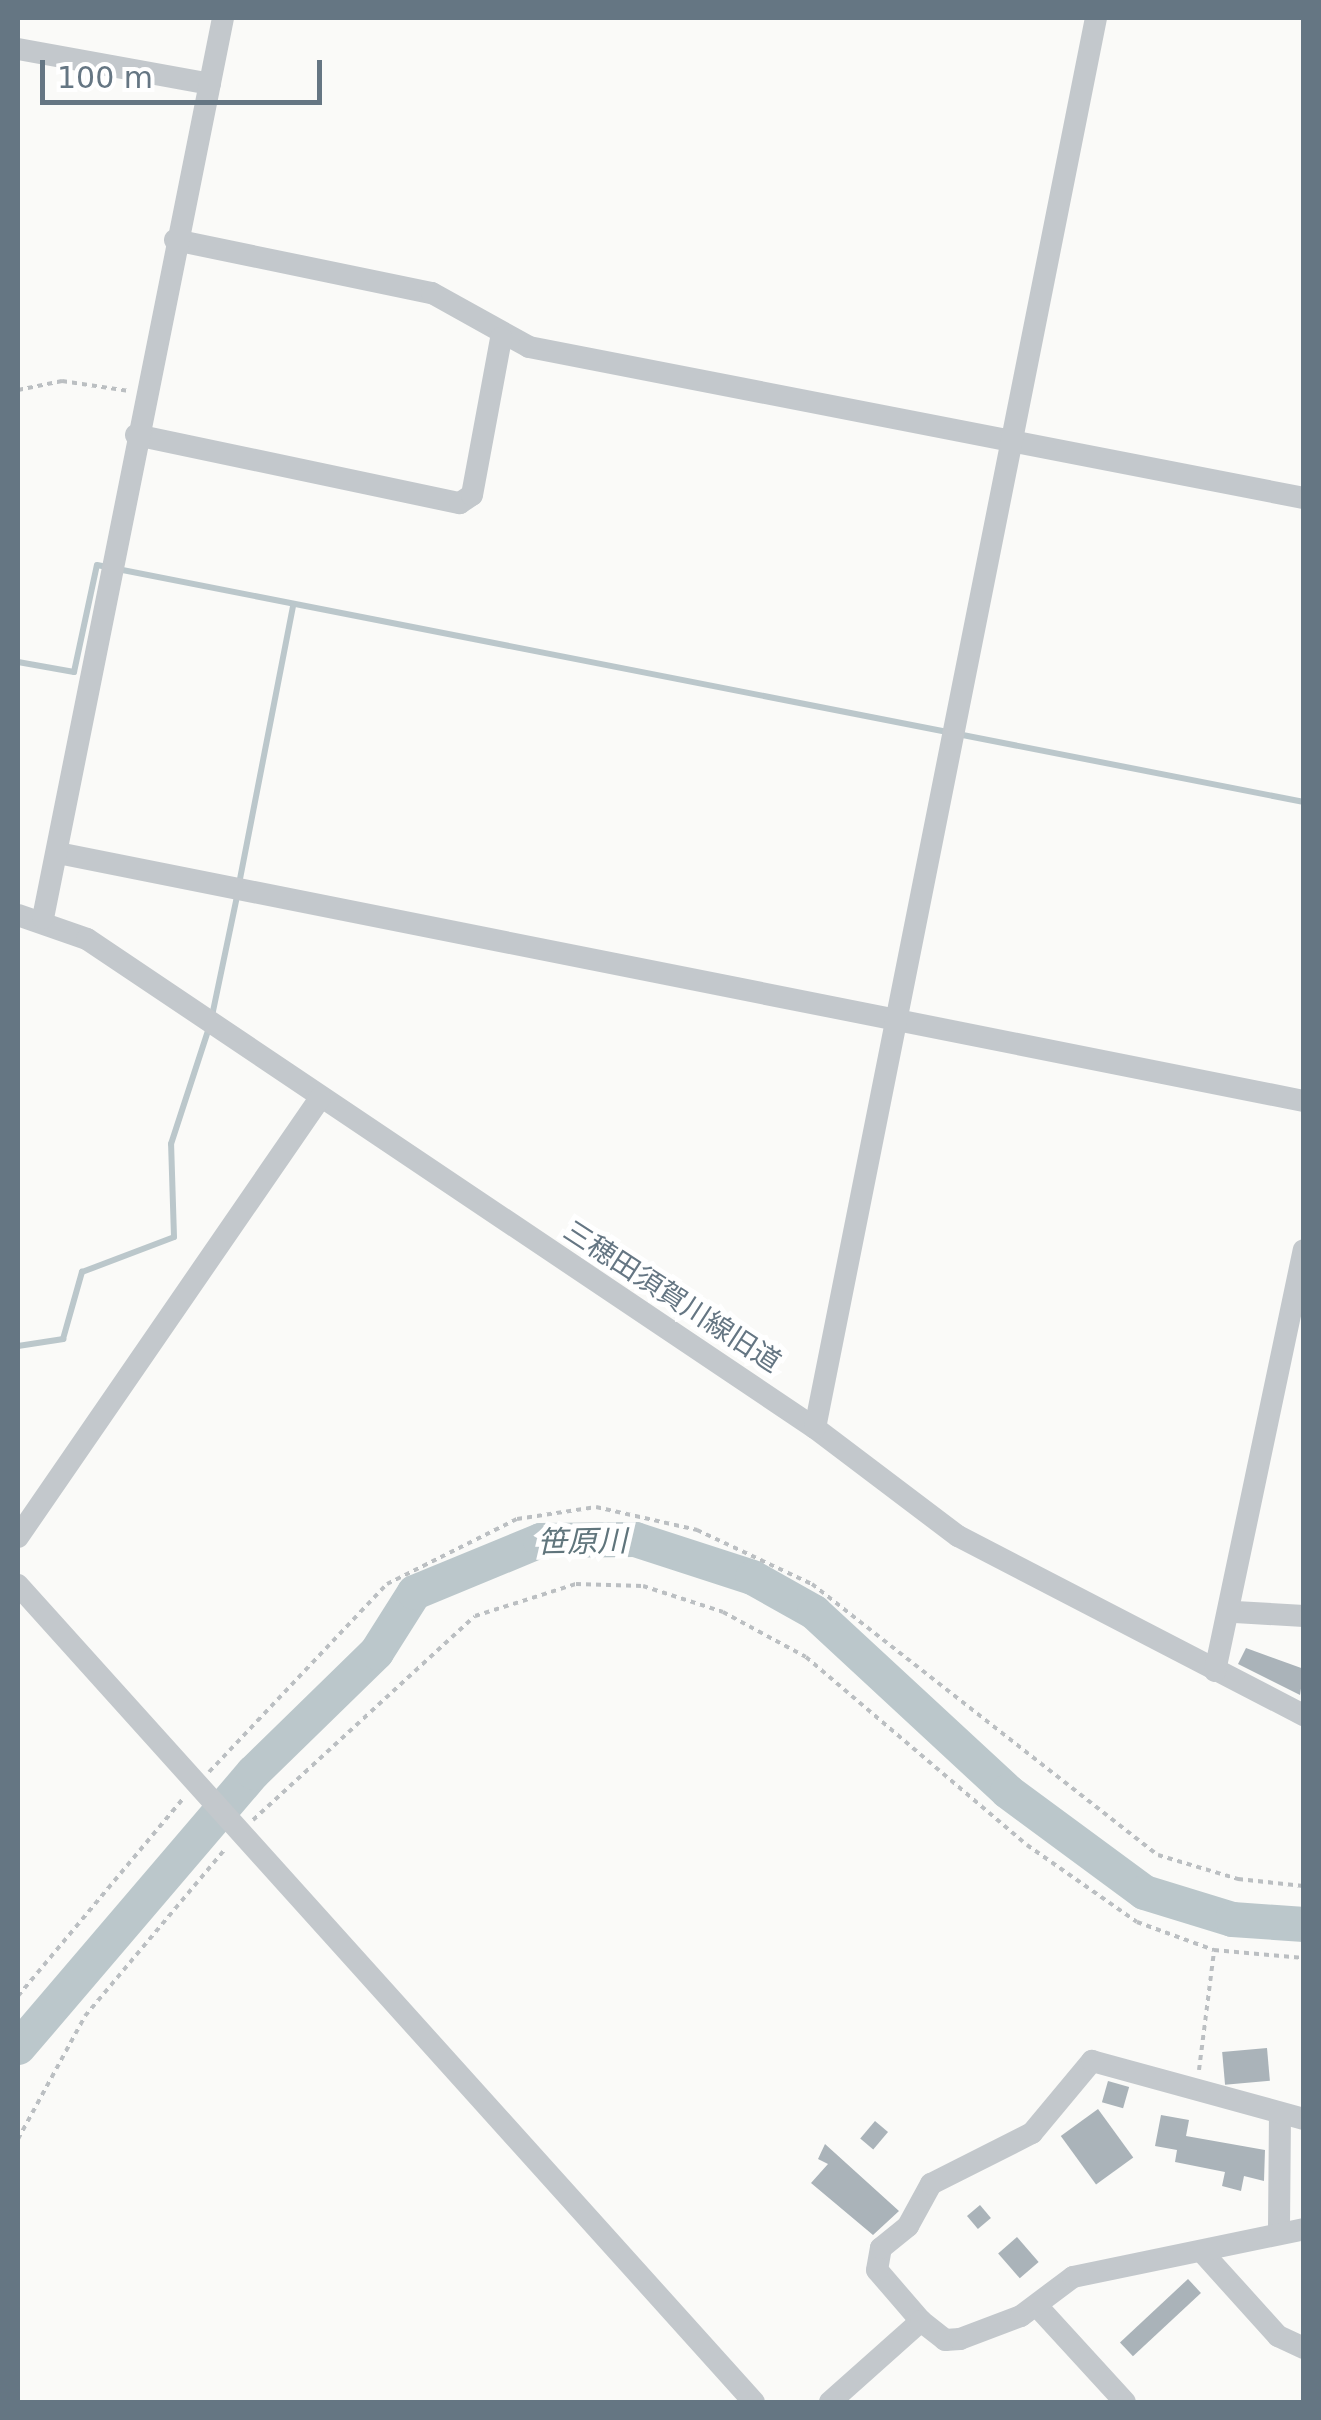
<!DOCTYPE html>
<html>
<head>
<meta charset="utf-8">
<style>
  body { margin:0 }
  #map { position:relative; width:1321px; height:2420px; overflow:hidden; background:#fafaf8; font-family:"DejaVu Sans","Noto Sans JP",sans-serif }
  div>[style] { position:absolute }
  .stream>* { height:6px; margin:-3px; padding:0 3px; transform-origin:3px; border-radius:3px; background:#bbc7cb }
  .river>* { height:35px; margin:-17.5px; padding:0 17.5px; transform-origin:17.5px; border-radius:17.5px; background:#bbc7cb }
  .building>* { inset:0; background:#aab3b9; transform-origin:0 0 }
  .path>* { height:4px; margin-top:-2px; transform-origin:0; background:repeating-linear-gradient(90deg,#bbbfc2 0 5px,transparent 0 10px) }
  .street>* { height:22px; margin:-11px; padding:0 11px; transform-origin:11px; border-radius:11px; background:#c3c8cc }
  span { translate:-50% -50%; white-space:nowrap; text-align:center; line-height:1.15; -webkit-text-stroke:10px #fff; paint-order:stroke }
  .street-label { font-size:28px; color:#657683 }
  .water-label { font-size:30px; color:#60757c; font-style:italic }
  .frame { position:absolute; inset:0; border:20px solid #657683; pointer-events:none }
  .scale { position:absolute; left:40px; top:60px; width:282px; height:45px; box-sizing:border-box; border:5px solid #657683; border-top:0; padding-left:12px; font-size:30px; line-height:35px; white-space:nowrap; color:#657683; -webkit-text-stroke:8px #fff; paint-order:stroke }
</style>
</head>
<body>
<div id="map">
  <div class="stream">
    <i style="left:18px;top:662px;width:57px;rotate:10.1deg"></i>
    <i style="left:74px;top:672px;width:109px;rotate:-77.9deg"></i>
    <i style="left:97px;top:565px;width:1230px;rotate:11.11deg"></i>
    <i style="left:239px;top:884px;width:284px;rotate:-79deg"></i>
    <i style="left:212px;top:1016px;width:123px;rotate:-78.2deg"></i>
    <i style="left:18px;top:1346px;width:46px;rotate:-8.8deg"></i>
    <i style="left:63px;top:1339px;width:70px;rotate:-74.2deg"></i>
    <i style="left:82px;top:1272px;width:98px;rotate:-20.8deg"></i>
    <i style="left:174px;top:1237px;width:93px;rotate:-91.8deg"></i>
    <i style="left:171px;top:1144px;width:122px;rotate:-71.9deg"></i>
  </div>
  <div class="river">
    <i style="left:18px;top:2047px;width:362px;rotate:-49.5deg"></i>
    <i style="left:253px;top:1772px;width:172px;rotate:-44.3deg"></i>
    <i style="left:376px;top:1652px;width:71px;rotate:-57.7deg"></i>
    <i style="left:414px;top:1592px;width:136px;rotate:-22.4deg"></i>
    <i style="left:540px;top:1540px;width:95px;rotate:-0.6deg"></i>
    <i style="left:635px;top:1539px;width:123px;rotate:18deg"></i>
    <i style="left:752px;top:1577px;width:71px;rotate:29.4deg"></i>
    <i style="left:814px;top:1612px;width:263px;rotate:42.8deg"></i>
    <i style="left:1007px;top:1791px;width:170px;rotate:36.4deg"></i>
    <i style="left:1144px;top:1892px;width:92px;rotate:17.1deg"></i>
    <i style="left:1232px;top:1919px;width:72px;rotate:4deg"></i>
  </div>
  <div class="building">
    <i style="clip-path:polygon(1246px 1648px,1304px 1669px,1300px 1695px,1238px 1664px)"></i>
    <i style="left:1267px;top:2048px;width:33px;height:45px;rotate:85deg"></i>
    <i style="left:1108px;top:2081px;width:22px;height:22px;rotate:16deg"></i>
    <i style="left:1098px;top:2109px;width:60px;height:46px;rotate:54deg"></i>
    <i style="clip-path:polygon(1161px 2115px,1189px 2120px,1186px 2136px,1265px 2150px,1264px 2181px,1244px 2176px,1241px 2191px,1222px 2186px,1225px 2172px,1175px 2162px,1177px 2150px,1155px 2146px)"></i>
    <i style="left:875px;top:2121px;width:17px;height:23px;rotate:40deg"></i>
    <i style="clip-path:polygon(825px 2144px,899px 2211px,873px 2235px,811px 2183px,828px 2164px,818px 2159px)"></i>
    <i style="left:980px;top:2205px;width:17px;height:17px;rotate:50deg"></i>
    <i style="left:1017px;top:2237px;width:33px;height:25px;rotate:49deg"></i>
    <i style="left:1188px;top:2279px;width:19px;height:93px;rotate:47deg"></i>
  </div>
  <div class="path">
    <i style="left:18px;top:390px;width:45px;rotate:-11.6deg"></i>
    <i style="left:62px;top:381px;width:68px;rotate:8.5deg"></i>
    <i style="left:209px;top:1772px;width:259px;rotate:-46.6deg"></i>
    <i style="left:387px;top:1584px;width:145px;rotate:-26.6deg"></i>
    <i style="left:517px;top:1519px;width:80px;rotate:-8.6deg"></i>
    <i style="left:596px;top:1507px;width:104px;rotate:12.8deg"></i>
    <i style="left:697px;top:1530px;width:127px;rotate:25.2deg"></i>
    <i style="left:812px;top:1584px;width:439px;rotate:38.1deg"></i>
    <i style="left:1158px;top:1855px;width:84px;rotate:16.7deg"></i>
    <i style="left:1238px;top:1879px;width:66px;rotate:6.1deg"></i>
    <i style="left:253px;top:1820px;width:301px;rotate:-42.6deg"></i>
    <i style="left:475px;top:1616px;width:106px;rotate:-17.6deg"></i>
    <i style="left:576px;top:1584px;width:67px;rotate:1.7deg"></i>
    <i style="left:643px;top:1586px;width:84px;rotate:18deg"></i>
    <i style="left:723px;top:1612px;width:94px;rotate:28.5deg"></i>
    <i style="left:806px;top:1657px;width:290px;rotate:40.4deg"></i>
    <i style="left:1027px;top:1845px;width:134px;rotate:35deg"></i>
    <i style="left:1137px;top:1922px;width:82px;rotate:20deg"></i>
    <i style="left:1214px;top:1950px;width:90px;rotate:5.1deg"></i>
    <i style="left:18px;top:1996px;width:256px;rotate:-50.1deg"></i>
    <i style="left:1199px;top:2070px;width:120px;rotate:-82.8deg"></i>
    <i style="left:18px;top:2139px;width:140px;rotate:-61.4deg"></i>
    <i style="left:85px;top:2016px;width:219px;rotate:-50deg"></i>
  </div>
  <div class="street">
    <i style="left:18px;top:49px;width:195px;rotate:10.3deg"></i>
    <i style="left:175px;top:240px;width:262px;rotate:11.7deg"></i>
    <i style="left:432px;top:293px;width:111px;rotate:29.1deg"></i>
    <i style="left:529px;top:347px;width:790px;rotate:11.03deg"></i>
    <i style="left:136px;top:435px;width:331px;rotate:11.9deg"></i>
    <i style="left:460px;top:503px;width:14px;rotate:-34deg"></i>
    <i style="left:472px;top:495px;width:160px;rotate:-79.5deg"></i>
    <i style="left:58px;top:853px;width:1270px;rotate:11.26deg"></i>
    <i style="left:18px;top:915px;width:73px;rotate:19.2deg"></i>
    <i style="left:87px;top:939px;width:877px;rotate:33.89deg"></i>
    <i style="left:815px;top:1428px;width:179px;rotate:37.1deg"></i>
    <i style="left:958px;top:1536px;width:390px;rotate:27.4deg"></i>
    <i style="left:43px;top:918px;width:918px;rotate:-78.69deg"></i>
    <i style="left:815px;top:1428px;width:1438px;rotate:-78.73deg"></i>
    <i style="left:18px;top:1537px;width:533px;rotate:-55.47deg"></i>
    <i style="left:18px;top:1585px;width:1100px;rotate:47.99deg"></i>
    <i style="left:1235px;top:1612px;width:69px;rotate:3.3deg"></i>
    <i style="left:1215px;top:1671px;width:430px;rotate:-78.1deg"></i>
    <i style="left:1279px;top:2227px;width:113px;rotate:-89.5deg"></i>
    <i style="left:1203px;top:2253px;width:112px;rotate:47.9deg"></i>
    <i style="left:1278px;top:2336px;width:29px;rotate:25deg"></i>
    <i style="left:1037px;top:2306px;width:130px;rotate:47.5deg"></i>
    <i style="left:921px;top:2321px;width:67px;rotate:-130.8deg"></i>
    <i style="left:877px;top:2270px;width:22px;rotate:-80deg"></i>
    <i style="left:881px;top:2248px;width:35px;rotate:-39deg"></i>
    <i style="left:908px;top:2226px;width:48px;rotate:-61.3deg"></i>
    <i style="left:931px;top:2184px;width:113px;rotate:-26.8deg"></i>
    <i style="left:1032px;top:2133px;width:94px;rotate:-50.2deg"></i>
    <i style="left:1092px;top:2061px;width:220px;rotate:15.3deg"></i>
    <i style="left:830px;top:2402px;width:122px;rotate:-41.7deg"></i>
    <i style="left:921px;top:2321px;width:31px;rotate:38deg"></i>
    <i style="left:945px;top:2340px;width:15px;rotate:-4deg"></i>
    <i style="left:960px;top:2339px;width:65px;rotate:-20.7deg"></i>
    <i style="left:1021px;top:2316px;width:65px;rotate:-36.9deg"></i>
    <i style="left:1073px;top:2277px;width:236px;rotate:-11.7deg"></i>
  </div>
  <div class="street-label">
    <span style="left:672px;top:1297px;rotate:33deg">三穂田須賀川線旧道</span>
  </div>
  <div class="water-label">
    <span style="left:582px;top:1542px;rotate:-1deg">笹原川</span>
  </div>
  <div class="frame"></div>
  <div class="scale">100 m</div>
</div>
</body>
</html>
